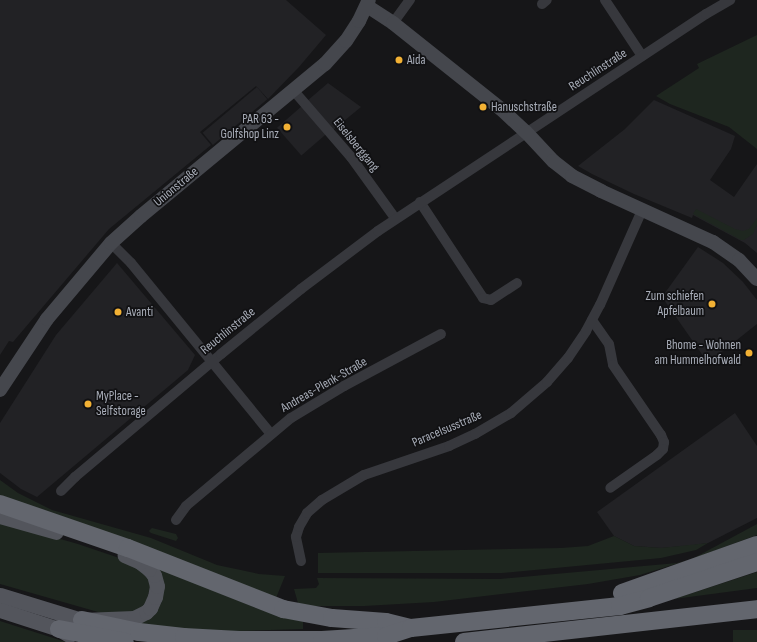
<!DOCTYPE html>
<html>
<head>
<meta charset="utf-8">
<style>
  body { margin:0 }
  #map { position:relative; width:757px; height:642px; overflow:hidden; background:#161618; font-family:"Sofia Sans Condensed",sans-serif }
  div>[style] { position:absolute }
  .built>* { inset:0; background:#222225; transform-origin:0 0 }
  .green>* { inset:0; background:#1e261f; transform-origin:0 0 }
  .street>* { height:10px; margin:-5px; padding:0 5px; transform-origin:5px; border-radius:5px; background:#37383d }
  .secondary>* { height:14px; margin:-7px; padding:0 7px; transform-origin:7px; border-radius:7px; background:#45474d }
  .primary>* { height:15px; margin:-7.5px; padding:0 7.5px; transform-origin:7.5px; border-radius:7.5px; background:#53555c }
  .highway>* { height:18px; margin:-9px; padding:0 9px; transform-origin:9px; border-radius:9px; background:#63666e }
  .dots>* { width:11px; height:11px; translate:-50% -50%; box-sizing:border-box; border:2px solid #111113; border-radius:50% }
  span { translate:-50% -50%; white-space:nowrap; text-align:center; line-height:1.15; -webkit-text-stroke:3.5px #111113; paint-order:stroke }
  .poi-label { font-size:13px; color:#a8adb8 }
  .left { translate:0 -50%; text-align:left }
  .right { translate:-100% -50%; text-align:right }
  .street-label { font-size:13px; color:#a8adb8 }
</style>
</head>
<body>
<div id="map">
  <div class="built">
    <i style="clip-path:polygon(0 0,286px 0,326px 35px,299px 67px,268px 99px,256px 86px,200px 132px,211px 145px,109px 229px,13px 342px,9px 341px,0 355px)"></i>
    <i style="clip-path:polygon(328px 83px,361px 107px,333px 130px,307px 101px)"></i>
    <i style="left:257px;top:87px;width:16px;height:71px;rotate:50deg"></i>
    <i style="clip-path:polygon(654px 100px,735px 136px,731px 149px,710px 180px,734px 197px,757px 164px,757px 253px,745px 243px,693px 215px,692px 218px,634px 194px,592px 174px,578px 166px,625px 129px)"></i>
    <i style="left:302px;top:106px;width:37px;height:33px;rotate:49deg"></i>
    <i style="clip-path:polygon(698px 247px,723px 263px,743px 282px,757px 300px,757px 324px,708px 363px,662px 297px)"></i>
    <i style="clip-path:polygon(117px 263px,195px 355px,188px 370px,37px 497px,21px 489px,0 473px,0 423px,56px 335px)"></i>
    <i style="clip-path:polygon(735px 413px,757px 446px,757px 518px,708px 543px,694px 545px,661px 548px,634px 546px,614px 536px,597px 512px)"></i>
  </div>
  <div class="green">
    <i style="clip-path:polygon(757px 35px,757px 149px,729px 127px,670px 104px,656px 96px,699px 68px,697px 64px)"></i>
    <i style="clip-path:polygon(696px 209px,735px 229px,743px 231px,749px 229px,757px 218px,757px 225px,753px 234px,744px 240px,741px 240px,693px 214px)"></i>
    <i style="clip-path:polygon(0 480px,18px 493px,52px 510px,151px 538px,217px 565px,259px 574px,285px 576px,276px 598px,0 497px)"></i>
    <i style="clip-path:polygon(0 522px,78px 544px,134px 563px,151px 581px,147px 601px,138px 611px,105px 614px,0 584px)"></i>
    <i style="clip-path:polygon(757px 524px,757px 535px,692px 559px,640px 575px,588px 584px,434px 602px,364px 606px,309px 606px,298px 603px,294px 589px,316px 588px,319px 584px,317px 578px,500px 579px,677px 563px,692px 559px)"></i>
    <i style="clip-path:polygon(152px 528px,176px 534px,178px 538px,176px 541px,151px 533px,149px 531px)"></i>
    <i style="clip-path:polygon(614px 536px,634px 546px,661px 548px,708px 543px,696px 550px,661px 558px,502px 573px,318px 573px,318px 553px,561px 548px,588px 546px)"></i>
    <i style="clip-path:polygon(156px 567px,256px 608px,277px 615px,303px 621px,303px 629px,203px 632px,132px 625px,142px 621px)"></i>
    <i style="clip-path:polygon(757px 572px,757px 588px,674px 599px)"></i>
    <i style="clip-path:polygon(0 621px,66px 642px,0 642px)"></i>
    <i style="left:733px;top:630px;width:24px;height:12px"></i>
  </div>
  <div class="street">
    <i style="left:605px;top:0;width:67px;rotate:56.5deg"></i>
    <i style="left:542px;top:4px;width:6px;rotate:-39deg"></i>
    <i style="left:393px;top:23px;width:29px;rotate:-54deg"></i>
    <i style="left:294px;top:91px;width:87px;rotate:49.2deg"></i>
    <i style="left:351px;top:157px;width:75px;rotate:54.2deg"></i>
    <i style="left:420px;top:202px;width:115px;rotate:56.7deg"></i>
    <i style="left:483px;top:298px;width:8px;rotate:14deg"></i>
    <i style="left:491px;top:300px;width:31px;rotate:-33deg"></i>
    <i style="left:111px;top:243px;width:28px;rotate:45deg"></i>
    <i style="left:131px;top:263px;width:221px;rotate:50.7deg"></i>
    <i style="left:592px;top:320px;width:29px;rotate:55deg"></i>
    <i style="left:609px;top:344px;width:21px;rotate:79deg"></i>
    <i style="left:613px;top:365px;width:85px;rotate:55.6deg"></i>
    <i style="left:661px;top:435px;width:8px;rotate:67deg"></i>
    <i style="left:664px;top:442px;width:7px;rotate:98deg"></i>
    <i style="left:663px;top:449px;width:8px;rotate:135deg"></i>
    <i style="left:657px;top:455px;width:57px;rotate:144.9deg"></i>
    <i style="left:61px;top:491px;width:20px;rotate:-45deg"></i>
    <i style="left:75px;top:477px;width:191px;rotate:-40.1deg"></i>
    <i style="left:221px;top:354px;width:103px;rotate:-39.1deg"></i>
    <i style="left:301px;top:289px;width:96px;rotate:-37deg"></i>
    <i style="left:378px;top:231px;width:393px;rotate:-33.5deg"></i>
    <i style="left:706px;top:14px;width:28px;rotate:-30deg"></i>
    <i style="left:176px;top:520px;width:17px;rotate:-54deg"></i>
    <i style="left:186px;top:506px;width:137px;rotate:-40deg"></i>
    <i style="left:291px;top:418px;width:62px;rotate:-31.1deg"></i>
    <i style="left:344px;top:386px;width:110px;rotate:-28.2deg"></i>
    <i style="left:301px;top:561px;width:25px;rotate:-102deg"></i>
    <i style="left:296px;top:537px;width:10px;rotate:-73deg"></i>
    <i style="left:299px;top:527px;width:16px;rotate:-60deg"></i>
    <i style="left:307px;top:513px;width:20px;rotate:-41deg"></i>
    <i style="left:322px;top:500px;width:49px;rotate:-30.8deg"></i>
    <i style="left:364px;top:475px;width:90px;rotate:-18.8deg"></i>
    <i style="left:449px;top:446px;width:29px;rotate:-25deg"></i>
    <i style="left:475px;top:434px;width:42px;rotate:-30.3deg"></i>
    <i style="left:511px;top:413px;width:48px;rotate:-40.7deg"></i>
    <i style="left:547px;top:382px;width:32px;rotate:-49deg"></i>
    <i style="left:568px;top:358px;width:32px;rotate:-56deg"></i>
    <i style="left:586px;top:331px;width:30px;rotate:-62deg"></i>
    <i style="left:600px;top:305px;width:104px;rotate:-66.1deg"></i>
  </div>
  <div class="secondary">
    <i style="left:367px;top:6px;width:31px;rotate:33deg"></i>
    <i style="left:393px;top:23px;width:138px;rotate:38.5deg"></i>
    <i style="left:501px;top:109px;width:34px;rotate:43deg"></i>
    <i style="left:526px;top:132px;width:40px;rotate:47deg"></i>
    <i style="left:553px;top:161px;width:24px;rotate:38deg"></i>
    <i style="left:572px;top:176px;width:33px;rotate:27deg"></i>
    <i style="left:601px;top:191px;width:123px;rotate:24.5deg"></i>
    <i style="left:713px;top:242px;width:32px;rotate:35deg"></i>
    <i style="left:739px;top:260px;width:26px;rotate:47deg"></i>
    <i style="left:0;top:390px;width:85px;rotate:-56.5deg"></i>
    <i style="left:47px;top:319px;width:99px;rotate:-49.9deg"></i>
    <i style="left:111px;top:243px;width:40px;rotate:-42deg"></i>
    <i style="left:141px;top:216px;width:239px;rotate:-39.6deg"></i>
    <i style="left:325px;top:64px;width:31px;rotate:-48deg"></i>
    <i style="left:346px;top:41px;width:24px;rotate:-57deg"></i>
    <i style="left:359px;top:21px;width:23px;rotate:-65deg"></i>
  </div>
  <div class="primary">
    <i style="left:0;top:516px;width:58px;rotate:15.9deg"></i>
    <i style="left:0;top:595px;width:86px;rotate:17deg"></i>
    <i style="left:82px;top:620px;width:52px;rotate:-2.2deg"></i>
    <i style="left:134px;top:618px;width:13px;rotate:-27deg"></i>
    <i style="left:146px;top:612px;width:6px;rotate:-45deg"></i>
    <i style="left:150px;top:608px;width:12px;rotate:-66deg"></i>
    <i style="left:155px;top:597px;width:11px;rotate:-80deg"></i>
    <i style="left:157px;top:586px;width:11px;rotate:-105deg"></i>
    <i style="left:154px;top:575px;width:8px;rotate:-130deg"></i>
    <i style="left:149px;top:569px;width:11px;rotate:-142deg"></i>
    <i style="left:140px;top:562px;width:17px;rotate:-156deg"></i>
    <i style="left:0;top:610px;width:62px;rotate:17.9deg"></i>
    <i style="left:59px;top:629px;width:12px;rotate:31deg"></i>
  </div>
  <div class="highway">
    <i style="left:0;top:504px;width:135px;rotate:19deg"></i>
    <i style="left:128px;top:548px;width:167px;rotate:21.5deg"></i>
    <i style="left:283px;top:609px;width:50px;rotate:10.4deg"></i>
    <i style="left:332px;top:618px;width:54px;rotate:4.2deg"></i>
    <i style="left:386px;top:622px;width:25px;rotate:14deg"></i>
    <i style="left:622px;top:593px;width:143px;rotate:-19.6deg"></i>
    <i style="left:82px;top:620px;width:58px;rotate:11.9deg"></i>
    <i style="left:139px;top:632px;width:45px;rotate:6.3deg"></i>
    <i style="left:184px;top:637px;width:55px;rotate:3.1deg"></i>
    <i style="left:239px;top:640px;width:83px"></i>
    <i style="left:322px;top:640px;width:64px;rotate:-3.6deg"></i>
    <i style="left:386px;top:636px;width:26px;rotate:-18deg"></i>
    <i style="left:411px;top:628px;width:210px;rotate:-6deg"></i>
    <i style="left:620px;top:606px;width:30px;rotate:-15deg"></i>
    <i style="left:649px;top:598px;width:114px;rotate:-18.4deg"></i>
    <i style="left:59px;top:629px;width:67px;rotate:11.1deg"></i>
    <i style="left:464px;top:642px;width:295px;rotate:-6.4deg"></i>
  </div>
  <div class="dots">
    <i style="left:399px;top:60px;background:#f2b134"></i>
    <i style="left:483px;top:107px;background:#f2b134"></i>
    <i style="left:287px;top:127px;background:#f2b134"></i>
    <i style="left:712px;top:304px;background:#f2b134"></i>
    <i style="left:118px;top:312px;background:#f2b134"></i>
    <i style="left:749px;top:353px;background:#f2b134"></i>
    <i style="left:88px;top:404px;background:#f2b134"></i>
  </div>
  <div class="poi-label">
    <span class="left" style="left:407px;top:60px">Aida</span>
    <span class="left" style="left:491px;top:107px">Hanuschstraße</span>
    <span class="right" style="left:279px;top:127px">PAR 63 -<br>Golfshop Linz</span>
    <span class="right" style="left:704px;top:304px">Zum schiefen<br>Apfelbaum</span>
    <span class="left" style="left:126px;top:312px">Avanti</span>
    <span class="right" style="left:741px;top:353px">Bhome - Wohnen<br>am Hummelhofwald</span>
    <span class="left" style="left:96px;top:404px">MyPlace -<br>Selfstorage</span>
  </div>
  <div class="street-label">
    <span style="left:598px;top:70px;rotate:-33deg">Reuchlinstraße</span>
    <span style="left:356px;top:145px;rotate:51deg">Eiselsberggang</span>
    <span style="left:176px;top:187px;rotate:-40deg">Unionstraße</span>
    <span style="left:228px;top:331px;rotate:-39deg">Reuchlinstraße</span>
    <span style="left:324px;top:385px;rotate:-30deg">Andreas-Plenk-Straße</span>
    <span style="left:447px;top:429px;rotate:-23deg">Paracelsusstraße</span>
  </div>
</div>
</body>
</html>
